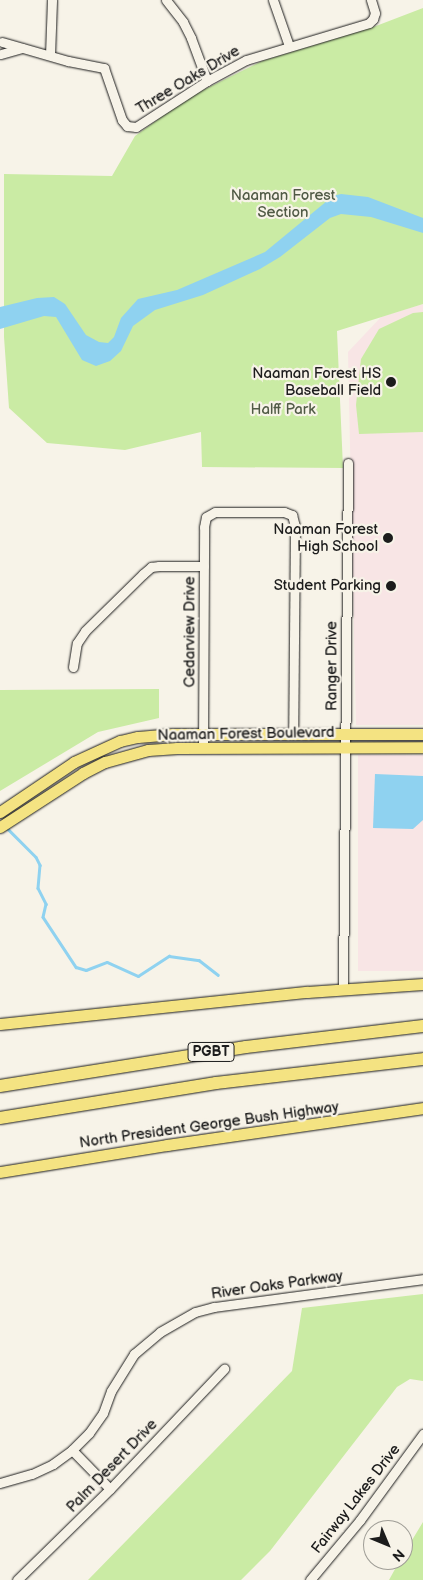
<!DOCTYPE html>
<html>
<head>
<meta charset="utf-8">
<style>
  body { margin:0 }
  #map { position:relative; width:423px; height:1580px; overflow:hidden; background:#f7f3e8; font-family:"Balsamiq Sans",sans-serif }
  div>[style] { position:absolute }
  .built>* { inset:0; background:#f8e5e5; transform-origin:0 0 }
  .green>* { inset:0; background:#caeba4 }
  .water>* { inset:0; background:#8fd2f0 }
  .stream>* { height:2.5px; margin:-1.25px; padding:0 1.25px; transform-origin:1.25px; border-radius:1.25px; background:#8fd2f0 }
  .roads { filter:drop-shadow(0 0 1px #1c1c1c) drop-shadow(0 0 1px #1c1c1c) }
  .minor>* { height:9px; margin:-4.5px; padding:0 4.5px; transform-origin:4.5px; border-radius:4.5px; background:#f7f3e8 }
  .major>* { height:11px; margin:-5.5px; padding:0 5.5px; transform-origin:5.5px; border-radius:5.5px; background:#f4e382 }
  .highway>* { height:12px; margin:-6px; padding:0 6px; transform-origin:6px; border-radius:6px; background:#f4e382 }
  .dots>* { width:14px; height:14px; translate:-50% -50%; box-sizing:border-box; border:2px solid #f7f3e8; border-radius:50% }
  span { translate:-50% -50%; white-space:nowrap; text-align:center; line-height:1.15; -webkit-text-stroke:4.5px #f7f3e8; paint-order:stroke }
  .shield-label span { padding:1px 4px; background:#f7f3e8; border:1px solid; border-radius:4px; -webkit-text-stroke-width:0 }
  .shield-label { font-size:14px; color:#1c1c1c; font-weight:700 }
  .street-label { font-size:15px; color:#1c1c1c }
  .park-label { font-size:15px; color:#505a45 }
  .poi-label { font-size:15px; color:#1c1c1c }
  .right { translate:-100% -50%; text-align:right }
  .north { position:absolute; left:363px; top:1520px; width:50px; height:50px; box-sizing:border-box; background:#f7f3e8; border:1px solid #9f9d96; border-radius:50%; rotate:135deg; font-size:14px; font-weight:700; line-height:20px; text-align:center; color:#1c1c1c }
  .north::after { content:''; display:block; margin:auto; width:18px; height:22px; background:#1c1c1c; clip-path:polygon(50% 0,100% 100%,50% 72%,0 100%) }
</style>
</head>
<body>
<div id="map">
  <div class="built">
    <i style="clip-path:polygon(423px 304px,423px 725px,356px 725px,348px 352px,381px 317px)"></i>
    <i style="left:423px;top:755px;width:216px;height:65px;rotate:90deg"></i>
  </div>
  <div class="green">
    <i style="clip-path:polygon(423px 8px,423px 304px,337px 331px,343px 468px,202px 467px,201px 432px,125px 450px,47px 443px,9px 408px,4px 337px,4px 174px,112px 176px,135px 136px,189px 97px,262px 61px,376px 26px)"></i>
    <i style="clip-path:polygon(423px 312px,423px 432px,359px 434px,356px 405px,361px 359px,379px 329px,413px 313px)"></i>
    <i style="clip-path:polygon(159px 689px,159px 718px,98px 732px,0 791px,0 690px)"></i>
    <i style="clip-path:polygon(423px 1294px,423px 1381px,410px 1379px,397px 1387px,270px 1551px,241px 1580px,88px 1580px,292px 1371px,302px 1308px)"></i>
    <i style="clip-path:polygon(423px 1522px,423px 1580px,389px 1580px,400px 1560px,403px 1560px,403px 1555px)"></i>
  </div>
  <div class="water">
    <i style="clip-path:polygon(341px 194px,368px 197px,423px 218px,423px 233px,371px 217px,341px 214px,330px 218px,280px 257px,260px 269px,203px 295px,155px 310px,133px 326px,121px 351px,110px 361px,96px 366px,82px 360px,56px 317px,44px 316px,0 329px,0 307px,37px 298px,54px 297px,65px 304px,86px 335px,99px 342px,108px 343px,114px 337px,121px 318px,138px 299px,177px 290px,265px 252px,333px 196px)"></i>
    <i style="clip-path:polygon(375px 774px,423px 776px,423px 820px,413px 829px,373px 828px)"></i>
  </div>
  <div class="stream">
    <i style="left:6px;top:827px;width:42px;rotate:45deg"></i>
    <i style="left:36px;top:857px;width:9px;rotate:63deg"></i>
    <i style="left:40px;top:865px;width:23px;rotate:95deg"></i>
    <i style="left:38px;top:888px;width:18px;rotate:63deg"></i>
    <i style="left:46px;top:904px;width:13px;rotate:103deg"></i>
    <i style="left:43px;top:917px;width:60px;rotate:56.6deg"></i>
    <i style="left:76px;top:967px;width:10px;rotate:17deg"></i>
    <i style="left:86px;top:970px;width:22px;rotate:-21deg"></i>
    <i style="left:107px;top:962px;width:34px;rotate:24deg"></i>
    <i style="left:138px;top:976px;width:37px;rotate:-33deg"></i>
    <i style="left:169px;top:956px;width:30px;rotate:8deg"></i>
    <i style="left:199px;top:960px;width:24px;rotate:38deg"></i>
  </div>
  <div class="roads">
    <div class="minor">
      <i style="left:166px;top:0;width:28px;rotate:52deg"></i>
      <i style="left:183px;top:22px;width:18px;rotate:63deg"></i>
      <i style="left:191px;top:38px;width:46px;rotate:69.6deg"></i>
      <i style="left:273px;top:0;width:49px;rotate:70.8deg"></i>
      <i style="left:2px;top:42px;width:69px;rotate:16.1deg"></i>
      <i style="left:68px;top:61px;width:37px;rotate:11deg"></i>
      <i style="left:104px;top:68px;width:55px;rotate:70.9deg"></i>
      <i style="left:122px;top:120px;width:8px;rotate:50deg"></i>
      <i style="left:127px;top:126px;width:9px;rotate:6deg"></i>
      <i style="left:136px;top:127px;width:85px;rotate:-32.9deg"></i>
      <i style="left:207px;top:81px;width:44px;rotate:-28.3deg"></i>
      <i style="left:246px;top:60px;width:128px;rotate:-16.7deg"></i>
      <i style="left:369px;top:23px;width:6px;rotate:-45deg"></i>
      <i style="left:373px;top:19px;width:6px;rotate:-72deg"></i>
      <i style="left:375px;top:13px;width:14px;rotate:-107deg"></i>
      <i style="left:1px;top:54px;width:22px;rotate:-16deg"></i>
      <i style="left:50px;top:55px;width:55px;rotate:-87.9deg"></i>
      <i style="left:73px;top:667px;width:24px;rotate:-81deg"></i>
      <i style="left:77px;top:643px;width:14px;rotate:-56deg"></i>
      <i style="left:85px;top:631px;width:81px;rotate:-44.5deg"></i>
      <i style="left:143px;top:574px;width:11px;rotate:-41deg"></i>
      <i style="left:151px;top:567px;width:8px;rotate:-7deg"></i>
      <i style="left:159px;top:566px;width:45px"></i>
      <i style="left:203px;top:748px;width:221px;rotate:-89.7deg"></i>
      <i style="left:204px;top:527px;width:10px;rotate:-79deg"></i>
      <i style="left:206px;top:517px;width:10px;rotate:-29deg"></i>
      <i style="left:215px;top:512px;width:69px"></i>
      <i style="left:284px;top:512px;width:9px;rotate:21deg"></i>
      <i style="left:292px;top:515px;width:11px;rotate:75deg"></i>
      <i style="left:295px;top:526px;width:209px;rotate:90.5deg"></i>
      <i style="left:343px;top:990px;width:527px;rotate:-89.46deg"></i>
      <i style="left:72px;top:1450px;width:54px;rotate:45.7deg"></i>
      <i style="left:0;top:1483px;width:33px;rotate:-16deg"></i>
      <i style="left:32px;top:1474px;width:23px;rotate:-25deg"></i>
      <i style="left:53px;top:1464px;width:24px;rotate:-36deg"></i>
      <i style="left:72px;top:1450px;width:24px;rotate:-45deg"></i>
      <i style="left:89px;top:1433px;width:24px;rotate:-55deg"></i>
      <i style="left:103px;top:1413px;width:23px;rotate:-70deg"></i>
      <i style="left:111px;top:1391px;width:44px;rotate:-58.1deg"></i>
      <i style="left:134px;top:1354px;width:34px;rotate:-40deg"></i>
      <i style="left:160px;top:1332px;width:40px;rotate:-29.7deg"></i>
      <i style="left:195px;top:1312px;width:20px;rotate:-15deg"></i>
      <i style="left:214px;top:1307px;width:211px;rotate:-7.6deg"></i>
      <i style="left:17px;top:1580px;width:130px;rotate:-44.4deg"></i>
      <i style="left:110px;top:1489px;width:166px;rotate:-46.5deg"></i>
      <i style="left:310px;top:1580px;width:78px;rotate:-50.2deg"></i>
      <i style="left:360px;top:1520px;width:107px;rotate:-53.8deg"></i>
    </div>
    <div class="major">
      <i style="left:0;top:812px;width:89px;rotate:-34deg"></i>
      <i style="left:74px;top:762px;width:51px;rotate:-24.5deg"></i>
      <i style="left:120px;top:741px;width:18px;rotate:-13deg"></i>
      <i style="left:138px;top:737px;width:35px;rotate:-5deg"></i>
      <i style="left:173px;top:734px;width:250px"></i>
      <i style="left:0;top:827px;width:99px;rotate:-33deg"></i>
      <i style="left:83px;top:773px;width:25px;rotate:-27deg"></i>
      <i style="left:105px;top:762px;width:45px;rotate:-15.6deg"></i>
      <i style="left:148px;top:750px;width:29px;rotate:-4deg"></i>
      <i style="left:177px;top:748px;width:246px;rotate:-0.2deg"></i>
      <i style="left:0;top:1024px;width:309px;rotate:-6deg"></i>
      <i style="left:307px;top:992px;width:116px;rotate:-3.9deg"></i>
      <i style="left:0;top:1172px;width:169px;rotate:-9.2deg"></i>
      <i style="left:167px;top:1145px;width:259px;rotate:-8.2deg"></i>
    </div>
    <div class="highway">
      <i style="left:0;top:1086px;width:249px;rotate:-9deg"></i>
      <i style="left:246px;top:1047px;width:178px;rotate:-6.8deg"></i>
      <i style="left:0;top:1118px;width:219px;rotate:-9.2deg"></i>
      <i style="left:216px;top:1083px;width:208px;rotate:-6.6deg"></i>
    </div>
  </div>
  <div class="dots">
    <i style="left:391px;top:382px;background:#1c1c1c"></i>
    <i style="left:388px;top:538px;background:#1c1c1c"></i>
    <i style="left:391px;top:586px;background:#1c1c1c"></i>
  </div>
  <div class="shield-label">
    <span style="left:211px;top:1052px">PGBT</span>
  </div>
  <div class="street-label">
    <span style="left:188px;top:80px;rotate:-31deg">Three Oaks Drive</span>
    <span style="left:190px;top:632px;rotate:-90deg">Cedarview Drive</span>
    <span style="left:332px;top:666px;rotate:-90deg">Ranger Drive</span>
    <span style="left:246px;top:734px;rotate:-1deg">Naaman Forest Boulevard</span>
    <span style="left:209px;top:1125px;rotate:-8deg">North President George Bush Highway</span>
    <span style="left:277px;top:1285px;rotate:-8deg">River Oaks Parkway</span>
    <span style="left:112px;top:1466px;rotate:-46deg">Palm Desert Drive</span>
    <span style="left:356px;top:1499px;rotate:-52deg">Fairway Lakes Drive</span>
  </div>
  <div class="park-label">
    <span style="left:283px;top:204px">Naaman Forest<br>Section</span>
    <span style="left:283px;top:410px">Halff Park</span>
  </div>
  <div class="poi-label">
    <span class="right" style="left:381px;top:382px">Naaman Forest HS<br>Baseball Field</span>
    <span class="right" style="left:378px;top:538px">Naaman Forest<br>High School</span>
    <span class="right" style="left:381px;top:586px">Student Parking</span>
  </div>
  <div class="north">N</div>
</div>
</body>
</html>
